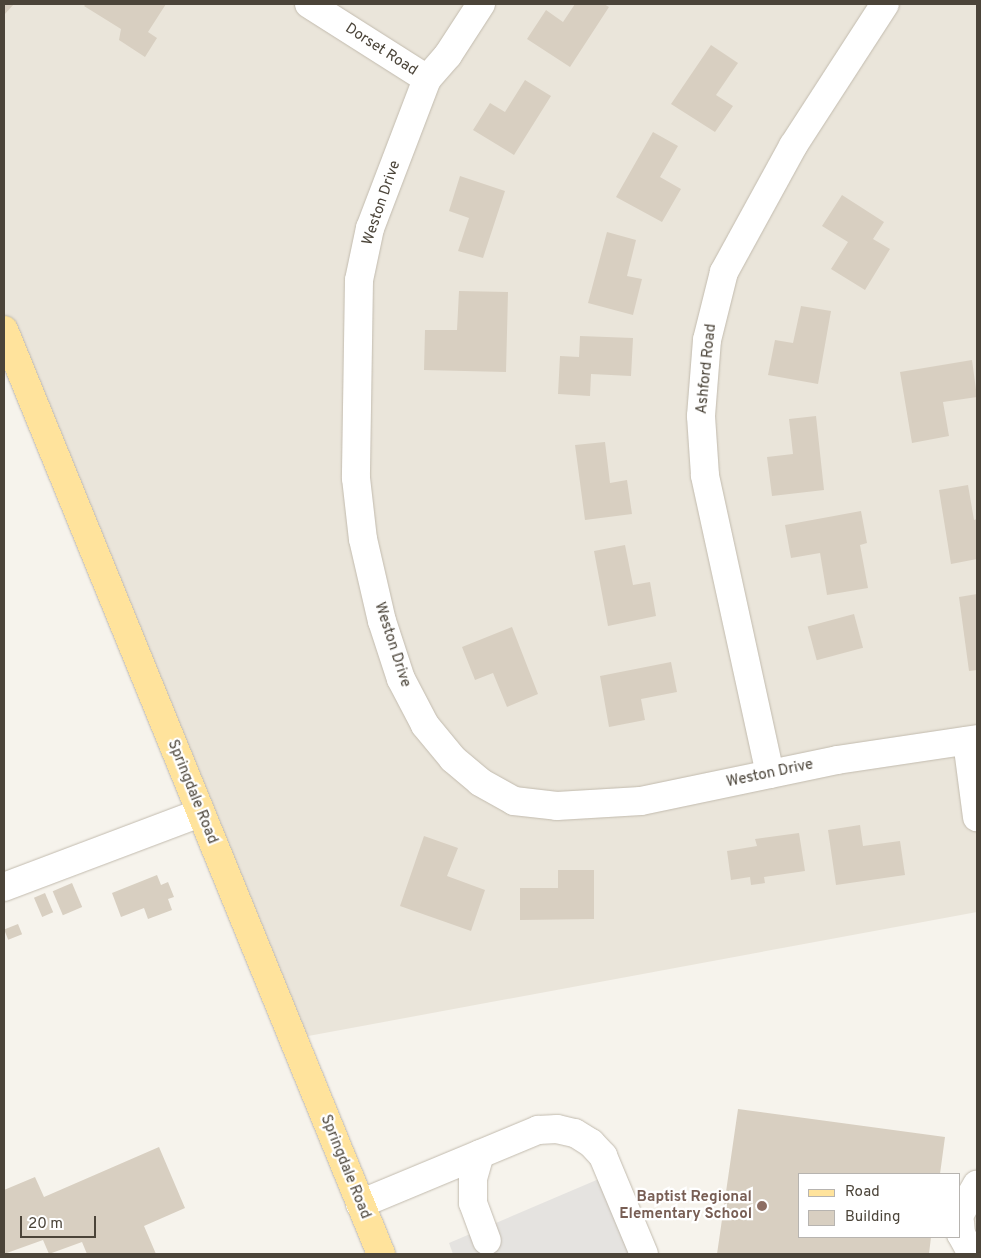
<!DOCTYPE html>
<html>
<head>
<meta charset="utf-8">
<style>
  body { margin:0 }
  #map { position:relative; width:981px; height:1258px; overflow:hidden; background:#f6f3ec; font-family:Overpass,sans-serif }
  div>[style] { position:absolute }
  .residential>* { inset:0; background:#eae5da }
  .parking>* { inset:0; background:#e5e3e0 }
  .building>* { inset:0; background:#d8cfc1; transform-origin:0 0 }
  .roads { filter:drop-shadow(0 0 1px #c2bbae) drop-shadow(0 0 1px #c2bbae) }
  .minor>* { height:28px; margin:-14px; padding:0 14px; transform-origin:14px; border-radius:14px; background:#fff }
  .major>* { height:28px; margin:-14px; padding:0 14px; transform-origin:14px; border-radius:14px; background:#ffe39c }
  .dots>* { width:14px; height:14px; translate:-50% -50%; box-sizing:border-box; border:2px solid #fff; border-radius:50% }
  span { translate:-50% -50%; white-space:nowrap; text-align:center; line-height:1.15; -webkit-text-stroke:4.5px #fff; paint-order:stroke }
  .street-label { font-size:15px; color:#4b4439 }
  .education-label { font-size:15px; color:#785e54; font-weight:700 }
  .right { translate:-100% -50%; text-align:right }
  .frame { position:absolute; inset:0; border:5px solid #4b4439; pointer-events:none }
  .legend { position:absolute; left:798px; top:1173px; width:162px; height:65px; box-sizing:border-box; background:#fff; border:1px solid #b7b4b0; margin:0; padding:6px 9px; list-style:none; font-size:15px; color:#4b4439 }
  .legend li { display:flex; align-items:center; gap:10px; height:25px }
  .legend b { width:25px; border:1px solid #b7b4b0 }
  .scale { position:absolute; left:20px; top:1216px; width:76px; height:22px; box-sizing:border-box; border:2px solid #4b4439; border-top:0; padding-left:6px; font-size:15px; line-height:18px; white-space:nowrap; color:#4b4439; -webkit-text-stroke:4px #fff; paint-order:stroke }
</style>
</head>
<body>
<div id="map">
  <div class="residential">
    <i style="clip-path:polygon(4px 4px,977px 4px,977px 912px,292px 1039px,4px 327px)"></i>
  </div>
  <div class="parking">
    <i style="clip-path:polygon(620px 1170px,654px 1254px,453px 1254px,449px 1243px)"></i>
  </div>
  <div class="building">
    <i style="clip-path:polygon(4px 4px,14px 4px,4px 15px)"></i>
    <i style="clip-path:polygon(86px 4px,166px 4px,148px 32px,157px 38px,145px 57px,119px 40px,121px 29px,84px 6px)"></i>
    <i style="clip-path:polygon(575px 4px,604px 4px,609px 7px,570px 67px,527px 39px,546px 10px,563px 22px)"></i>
    <i style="clip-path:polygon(711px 45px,738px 63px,716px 95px,733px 106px,715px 132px,671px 104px)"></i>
    <i style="clip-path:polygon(525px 80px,551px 96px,514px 155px,473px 130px,490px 103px,505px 112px)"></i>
    <i style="clip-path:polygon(653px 132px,678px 146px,660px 177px,681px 189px,662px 222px,616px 197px)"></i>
    <i style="clip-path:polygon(460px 176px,505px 191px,483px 258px,458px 251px,469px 218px,449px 211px)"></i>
    <i style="clip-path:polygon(842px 195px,884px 222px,873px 239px,890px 249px,865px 290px,831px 269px,848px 242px,822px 226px)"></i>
    <i style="clip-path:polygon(607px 232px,636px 240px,627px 276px,642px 279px,633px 315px,588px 303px)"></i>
    <i style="clip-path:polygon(459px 291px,508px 292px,506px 372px,424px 370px,425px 330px,457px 330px)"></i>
    <i style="clip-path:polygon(801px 306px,831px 311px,818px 384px,768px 375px,775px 340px,793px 343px)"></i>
    <i style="clip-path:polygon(580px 336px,633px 338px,631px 376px,591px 374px,590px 396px,558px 394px,560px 356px,579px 357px)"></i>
    <i style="clip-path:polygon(972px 360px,977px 397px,943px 402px,949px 436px,912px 443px,900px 372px)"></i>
    <i style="clip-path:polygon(816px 416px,824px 490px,772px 496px,767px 457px,793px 454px,789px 419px)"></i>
    <i style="clip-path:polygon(605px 442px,610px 483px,627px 480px,632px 514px,585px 520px,575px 445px)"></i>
    <i style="clip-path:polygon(968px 485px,974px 520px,977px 519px,977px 559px,951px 564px,939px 490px)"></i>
    <i style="clip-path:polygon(861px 511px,867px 543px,860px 545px,868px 588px,827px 595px,820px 553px,791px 558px,785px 525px)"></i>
    <i style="clip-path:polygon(625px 545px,633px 585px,650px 582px,656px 616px,608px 626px,594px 551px)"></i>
    <i style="clip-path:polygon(977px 594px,977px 670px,969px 671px,959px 597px)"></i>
    <i style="left:854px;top:614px;width:35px;height:48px;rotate:75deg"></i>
    <i style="clip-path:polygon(512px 627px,538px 694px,507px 707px,493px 673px,475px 680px,462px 647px)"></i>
    <i style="clip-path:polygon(671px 662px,677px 692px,641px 699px,645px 720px,609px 727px,600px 676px)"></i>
    <i style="clip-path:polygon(860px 825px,863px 846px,900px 841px,905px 875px,836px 885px,828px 830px)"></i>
    <i style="clip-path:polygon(799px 833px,805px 871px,764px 877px,765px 883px,751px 885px,750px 877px,731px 880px,727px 851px,757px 846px,755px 839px)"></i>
    <i style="clip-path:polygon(424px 836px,458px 848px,447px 876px,485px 890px,471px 931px,400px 906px)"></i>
    <i style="clip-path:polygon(558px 870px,594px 870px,594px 919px,520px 920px,520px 888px,558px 888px)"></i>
    <i style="clip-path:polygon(157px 875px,161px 885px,168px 882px,174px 897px,168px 899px,172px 910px,148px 919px,144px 908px,121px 917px,112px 893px)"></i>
    <i style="left:72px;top:883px;width:26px;height:21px;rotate:67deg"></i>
    <i style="left:45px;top:893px;width:21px;height:12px;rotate:67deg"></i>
    <i style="left:18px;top:924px;width:11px;height:15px;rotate:68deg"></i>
    <i style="clip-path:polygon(738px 1109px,945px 1137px,940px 1174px,800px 1174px,800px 1237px,931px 1237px,929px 1254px,717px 1254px)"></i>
    <i style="clip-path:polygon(159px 1147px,185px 1208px,144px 1226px,156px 1254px,87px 1254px,82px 1242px,49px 1254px,43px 1240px,4px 1254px,4px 1190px,35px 1177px,44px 1197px)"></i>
  </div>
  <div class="roads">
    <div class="minor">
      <i style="left:309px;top:4px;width:140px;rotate:32.4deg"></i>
      <i style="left:481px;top:4px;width:61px;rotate:122.9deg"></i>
      <i style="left:448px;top:55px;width:32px;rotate:131deg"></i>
      <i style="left:427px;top:79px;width:160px;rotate:110.9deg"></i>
      <i style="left:370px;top:228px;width:53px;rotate:101.9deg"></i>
      <i style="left:359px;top:280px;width:198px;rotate:90.9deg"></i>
      <i style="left:356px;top:478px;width:61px;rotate:83.5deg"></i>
      <i style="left:363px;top:539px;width:84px;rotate:77deg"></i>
      <i style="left:382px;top:621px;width:61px;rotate:71.9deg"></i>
      <i style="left:401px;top:679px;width:52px;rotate:62.4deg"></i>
      <i style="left:425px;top:725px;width:44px;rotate:50.5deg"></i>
      <i style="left:453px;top:759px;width:35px;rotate:40deg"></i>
      <i style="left:480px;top:782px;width:39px;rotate:29deg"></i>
      <i style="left:514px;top:801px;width:43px;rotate:6.6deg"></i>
      <i style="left:557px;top:806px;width:84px;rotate:-3.4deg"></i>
      <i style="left:641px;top:801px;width:200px;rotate:-11.8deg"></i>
      <i style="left:837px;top:760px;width:142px;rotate:-8.5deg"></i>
      <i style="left:967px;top:741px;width:77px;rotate:82.5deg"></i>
      <i style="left:770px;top:774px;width:306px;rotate:-102.3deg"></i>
      <i style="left:705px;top:475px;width:59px;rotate:-93.9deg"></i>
      <i style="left:701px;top:416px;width:76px;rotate:-85.5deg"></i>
      <i style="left:707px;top:340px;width:70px;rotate:-76deg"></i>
      <i style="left:724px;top:272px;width:144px;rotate:-61.3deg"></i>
      <i style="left:793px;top:146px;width:169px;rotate:-57.1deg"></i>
      <i style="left:4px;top:887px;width:210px;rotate:-20.7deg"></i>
      <i style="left:480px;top:1154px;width:25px;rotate:106deg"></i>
      <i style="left:473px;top:1178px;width:25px;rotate:90deg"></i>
      <i style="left:473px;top:1203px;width:40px;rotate:69.8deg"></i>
      <i style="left:360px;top:1204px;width:193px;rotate:-22.6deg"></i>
      <i style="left:538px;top:1130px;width:19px;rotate:-3deg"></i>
      <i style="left:557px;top:1129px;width:18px;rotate:13deg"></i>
      <i style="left:575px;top:1133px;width:19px;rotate:32deg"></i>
      <i style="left:591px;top:1143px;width:18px;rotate:47deg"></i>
      <i style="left:603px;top:1156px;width:106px;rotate:67.3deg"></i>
      <i style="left:960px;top:1214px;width:34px;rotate:-60deg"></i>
      <i style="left:960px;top:1222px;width:12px;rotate:85deg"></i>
      <i style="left:961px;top:1234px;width:23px;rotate:61deg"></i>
    </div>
    <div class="major">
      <i style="left:4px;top:330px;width:998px;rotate:67.8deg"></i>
    </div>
  </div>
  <div class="dots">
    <i style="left:762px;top:1206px;background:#8d6e63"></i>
  </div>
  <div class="street-label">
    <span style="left:381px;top:50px;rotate:33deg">Dorset Road</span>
    <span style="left:382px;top:203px;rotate:-71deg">Weston Drive</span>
    <span style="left:707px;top:369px;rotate:-84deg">Ashford Road</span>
    <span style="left:392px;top:645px;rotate:72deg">Weston Drive</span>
    <span style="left:770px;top:774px;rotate:-12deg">Weston Drive</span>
    <span style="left:192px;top:792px;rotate:68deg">Springdale Road</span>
    <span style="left:345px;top:1167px;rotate:68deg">Springdale Road</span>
  </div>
  <div class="education-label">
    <span class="right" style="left:752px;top:1206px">Baptist Regional<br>Elementary School</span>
  </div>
  <div class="frame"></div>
  <ul class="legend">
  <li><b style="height:6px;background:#ffe39c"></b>Road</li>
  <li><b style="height:14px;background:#d8cfc1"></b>Building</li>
  </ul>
  <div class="scale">20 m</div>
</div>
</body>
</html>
